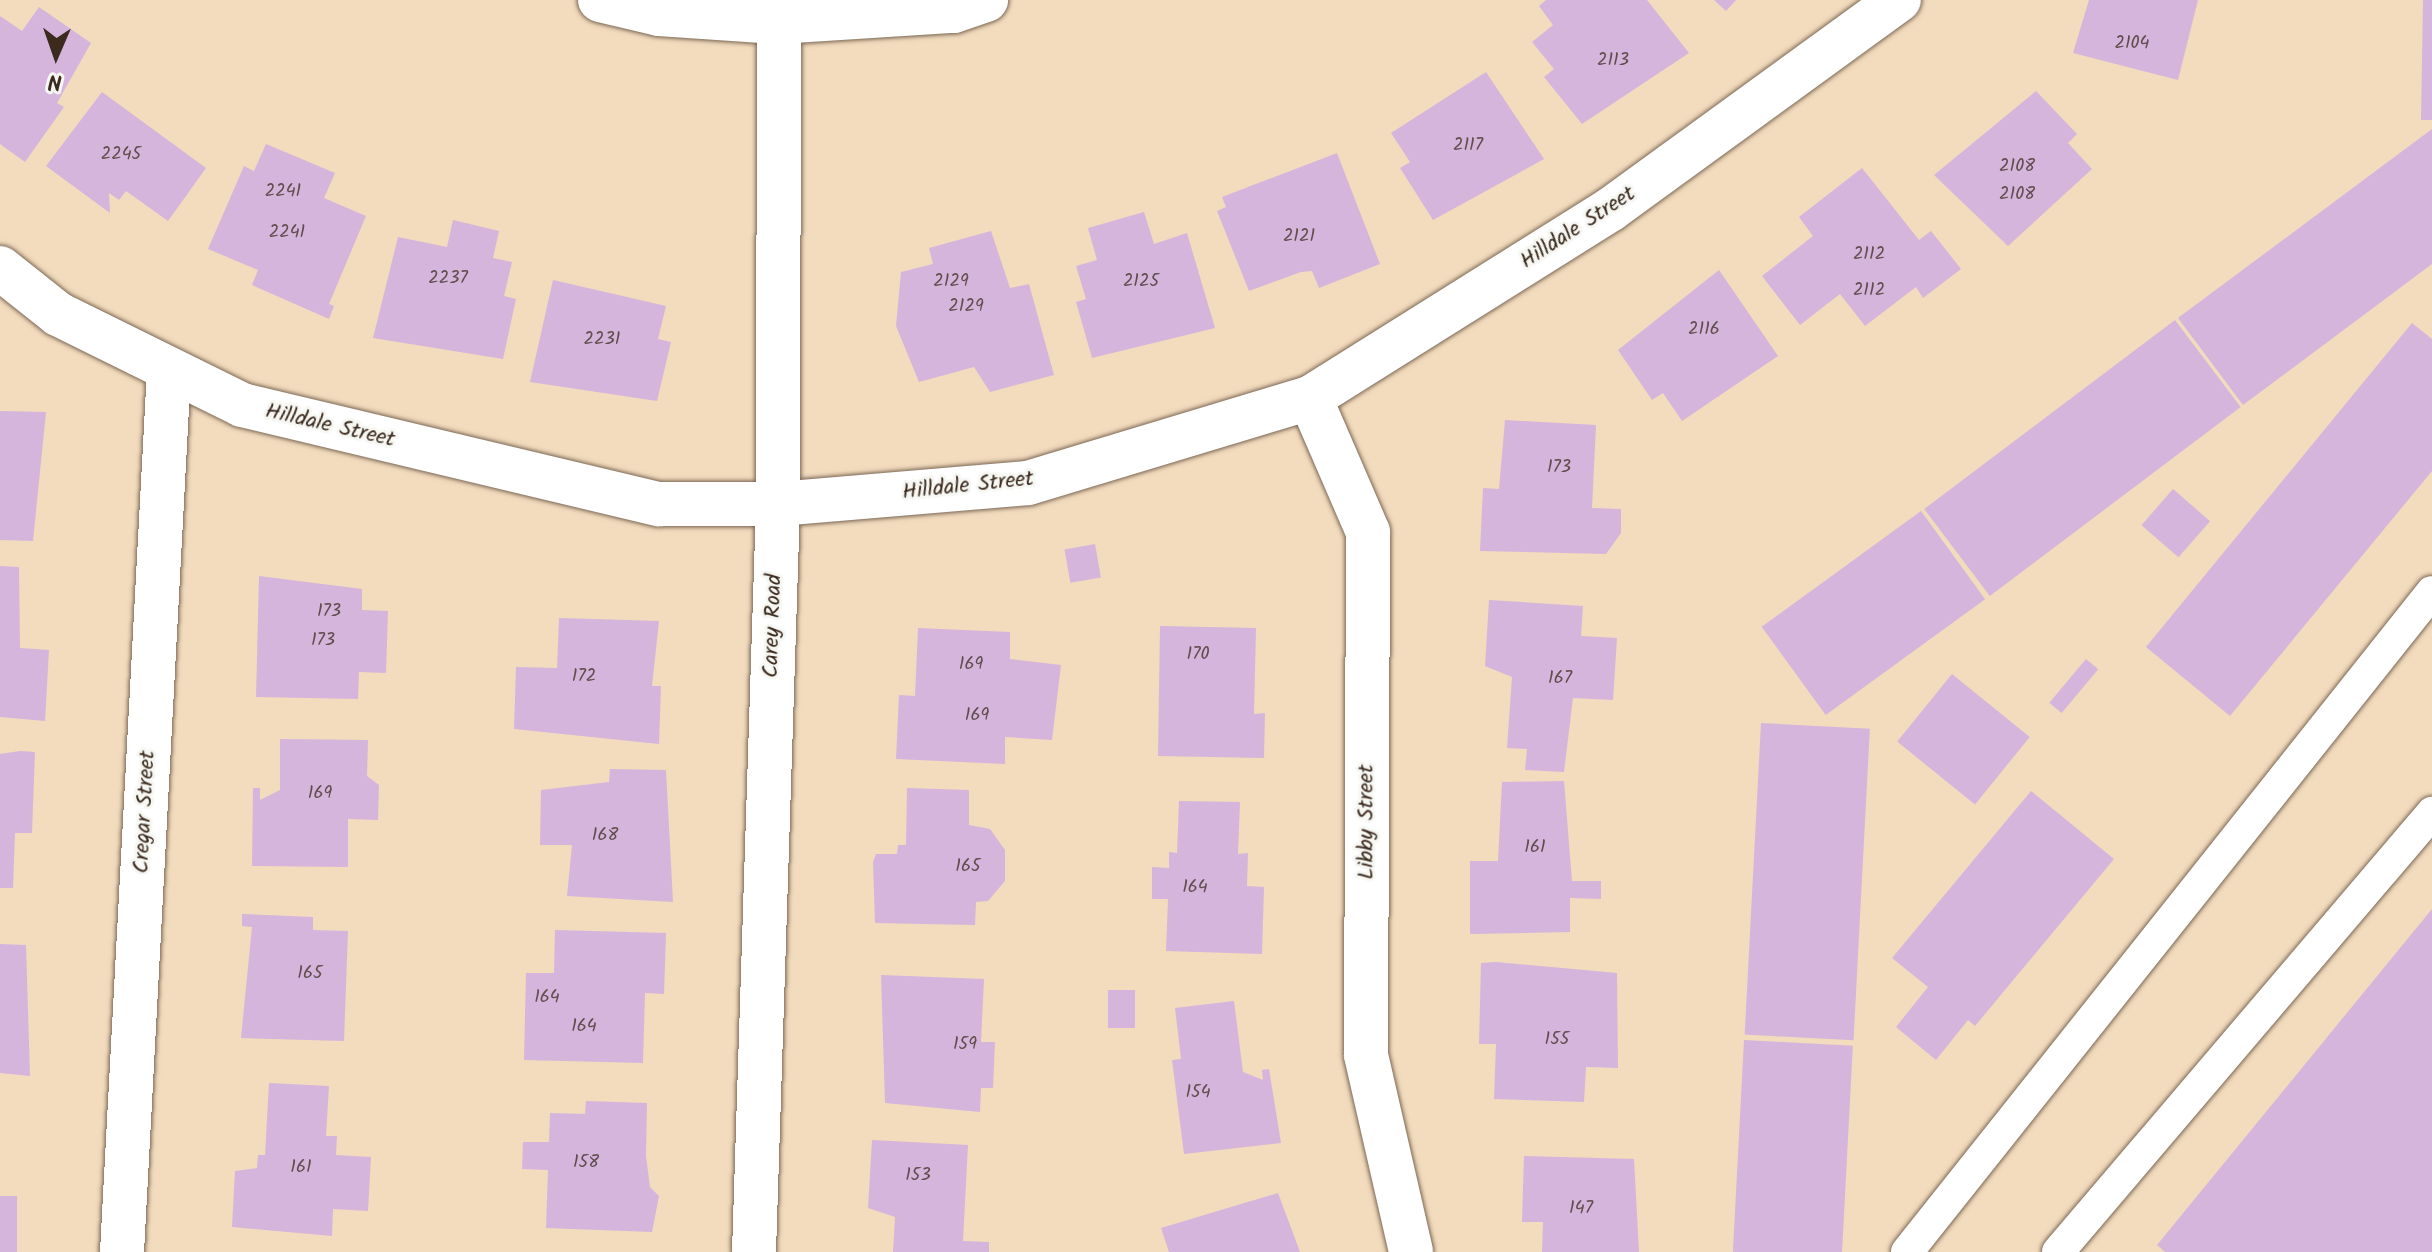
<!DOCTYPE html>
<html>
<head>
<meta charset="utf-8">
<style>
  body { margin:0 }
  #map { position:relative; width:2432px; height:1252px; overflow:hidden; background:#f3dbbd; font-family:Kalam,sans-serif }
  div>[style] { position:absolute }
  .building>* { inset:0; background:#d5b5dc; transform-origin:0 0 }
  .roads { filter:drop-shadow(0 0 2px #7b6856) drop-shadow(0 0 2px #7b6856) }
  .lane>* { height:32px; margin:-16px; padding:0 16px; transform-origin:16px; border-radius:16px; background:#fff }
  .street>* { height:44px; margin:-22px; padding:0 22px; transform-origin:22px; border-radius:22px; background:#fff }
  .secondary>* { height:44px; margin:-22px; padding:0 22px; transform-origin:22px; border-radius:22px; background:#fff }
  span { translate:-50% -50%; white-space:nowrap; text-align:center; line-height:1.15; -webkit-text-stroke:6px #f6f6f2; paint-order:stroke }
  .number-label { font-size:18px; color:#624d4e }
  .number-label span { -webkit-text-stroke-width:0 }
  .street-label { font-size:22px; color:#3b2a1e }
  .north { position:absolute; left:16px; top:16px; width:80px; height:80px; -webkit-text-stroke:6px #f6f6f2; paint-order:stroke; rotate:182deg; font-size:22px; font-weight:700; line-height:32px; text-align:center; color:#3b2a1e }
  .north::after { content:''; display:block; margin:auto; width:28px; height:36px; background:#3b2a1e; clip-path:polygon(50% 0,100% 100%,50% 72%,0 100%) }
</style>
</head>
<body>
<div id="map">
  <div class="building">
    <i style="clip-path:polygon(1546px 0,1647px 0,1689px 53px,1582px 124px,1544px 77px,1554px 69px,1532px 42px,1553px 25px,1539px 6px)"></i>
    <i style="clip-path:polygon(1714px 0,1736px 0,1726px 11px)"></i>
    <i style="clip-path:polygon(2089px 0,2198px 0,2178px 80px,2073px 53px)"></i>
    <i style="clip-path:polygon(2423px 0,2432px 0,2432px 120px,2421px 120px)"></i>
    <i style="clip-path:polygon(39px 7px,91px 43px,57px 103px,64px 107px,25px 162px,0 144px,0 16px,22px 31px)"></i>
    <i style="clip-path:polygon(1486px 72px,1544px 159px,1433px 220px,1400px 168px,1410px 162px,1391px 133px)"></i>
    <i style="clip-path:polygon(2036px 91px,2077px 134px,2068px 143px,2092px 169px,2008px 246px,1934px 175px)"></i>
    <i style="clip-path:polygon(102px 92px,206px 168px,168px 221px,126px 191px,119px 200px,109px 193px,110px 213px,46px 166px)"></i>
    <i style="clip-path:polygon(2432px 129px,2432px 264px,2243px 405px,2178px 318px)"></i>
    <i style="clip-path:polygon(266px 144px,335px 173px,324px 198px,366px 216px,329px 304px,334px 306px,329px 319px,252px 285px,258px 270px,208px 249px,244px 166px,254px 171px)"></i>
    <i style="clip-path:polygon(1337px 153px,1380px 264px,1319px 288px,1312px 271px,1301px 272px,1249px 291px,1217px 211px,1226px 207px,1222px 197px)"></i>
    <i style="clip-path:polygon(1862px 168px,1919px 240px,1931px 231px,1961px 269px,1923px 298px,1916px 287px,1865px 326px,1840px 294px,1800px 325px,1762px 276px,1813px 236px,1799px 217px)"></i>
    <i style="clip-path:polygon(1144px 212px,1154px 244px,1187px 233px,1215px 328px,1092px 358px,1076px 302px,1086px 299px,1076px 266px,1097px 260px,1088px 228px)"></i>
    <i style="clip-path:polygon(453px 220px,499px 231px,493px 258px,512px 262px,504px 296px,516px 299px,503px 359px,373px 338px,398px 237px,447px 247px)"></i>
    <i style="clip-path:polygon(991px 231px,1010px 288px,1029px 284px,1054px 375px,990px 392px,974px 367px,919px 382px,896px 326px,901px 272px,933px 264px,929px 248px)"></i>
    <i style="clip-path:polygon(1719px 270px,1778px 356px,1682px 421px,1663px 393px,1652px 400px,1618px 350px)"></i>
    <i style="clip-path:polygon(553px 280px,666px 306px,658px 339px,671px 342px,657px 401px,530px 382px)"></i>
    <i style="left:2175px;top:320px;width:109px;height:314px;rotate:53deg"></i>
    <i style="clip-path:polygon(2412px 323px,2432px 339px,2432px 471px,2230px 716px,2146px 647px)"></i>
    <i style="clip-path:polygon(0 411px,46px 412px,33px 541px,0 540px)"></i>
    <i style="clip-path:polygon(1505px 420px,1596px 425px,1592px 508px,1621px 509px,1621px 533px,1606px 554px,1480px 551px,1483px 488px,1499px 489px)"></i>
    <i style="left:2173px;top:489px;width:49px;height:48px;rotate:41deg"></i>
    <i style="left:1921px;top:511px;width:109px;height:197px;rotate:54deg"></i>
    <i style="left:1095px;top:544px;width:34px;height:31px;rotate:80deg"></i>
    <i style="clip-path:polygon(0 566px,19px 567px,20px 648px,49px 650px,45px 721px,0 717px)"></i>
    <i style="clip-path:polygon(259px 576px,362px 589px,362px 610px,388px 611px,386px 673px,359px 672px,358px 699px,256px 697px)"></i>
    <i style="clip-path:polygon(1489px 600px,1583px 606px,1581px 636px,1617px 638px,1613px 700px,1573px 698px,1564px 772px,1525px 770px,1527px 749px,1507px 748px,1512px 677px,1485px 666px)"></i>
    <i style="clip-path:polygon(559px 618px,659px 621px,652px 686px,661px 686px,659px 744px,514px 729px,516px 667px,557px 668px)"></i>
    <i style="clip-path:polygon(1160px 626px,1256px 628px,1254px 714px,1265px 713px,1264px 758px,1158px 756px)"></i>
    <i style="clip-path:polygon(918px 628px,1010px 632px,1010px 659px,1061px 665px,1052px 740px,1005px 737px,1005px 764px,896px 759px,899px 695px,915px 696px)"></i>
    <i style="left:2086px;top:659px;width:16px;height:57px;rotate:40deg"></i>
    <i style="left:1952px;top:674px;width:100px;height:87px;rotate:39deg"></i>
    <i style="left:1761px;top:723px;width:109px;height:312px;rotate:3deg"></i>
    <i style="clip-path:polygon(280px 739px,368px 740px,367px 776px,379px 785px,378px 820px,348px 819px,348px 867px,252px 866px,253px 788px,260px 788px,260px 800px,280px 790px)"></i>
    <i style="clip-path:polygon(20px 751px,35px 752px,32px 833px,15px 833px,13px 888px,0 888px,0 754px)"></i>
    <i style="clip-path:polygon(610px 769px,666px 770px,673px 902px,567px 896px,572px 845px,540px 845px,541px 790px,609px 782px)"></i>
    <i style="clip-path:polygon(1564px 781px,1572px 881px,1601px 881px,1601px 899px,1570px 898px,1570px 932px,1470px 934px,1470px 861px,1498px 861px,1502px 782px)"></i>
    <i style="clip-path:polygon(907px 788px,969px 790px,969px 825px,990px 829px,1005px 850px,1005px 881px,988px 901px,976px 902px,975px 925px,875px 923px,873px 862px,876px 854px,897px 854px,898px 845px,906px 845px)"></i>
    <i style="clip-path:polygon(2031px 791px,2114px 859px,1975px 1026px,1968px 1020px,1936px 1060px,1896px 1027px,1928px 987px,1892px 958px)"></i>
    <i style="clip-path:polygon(1179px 801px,1240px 802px,1238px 854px,1248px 853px,1247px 886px,1264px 887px,1262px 954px,1166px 951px,1168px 899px,1152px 899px,1152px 867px,1169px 868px,1169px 852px,1177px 853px)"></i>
    <i style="clip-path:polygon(2432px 909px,2432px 1252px,2165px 1252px,2157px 1245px)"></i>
    <i style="clip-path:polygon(242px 914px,313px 917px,313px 930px,348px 931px,344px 1041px,241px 1038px,252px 927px,242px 926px)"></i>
    <i style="clip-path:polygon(555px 930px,666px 933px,664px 994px,645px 993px,643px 1063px,524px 1060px,526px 973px,554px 973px)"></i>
    <i style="clip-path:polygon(0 944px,26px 945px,30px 1076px,0 1073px)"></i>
    <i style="clip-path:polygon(1496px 962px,1617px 973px,1618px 1068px,1586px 1067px,1584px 1102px,1494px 1099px,1496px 1044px,1479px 1044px,1481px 963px)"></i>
    <i style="clip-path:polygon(881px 975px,984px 979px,981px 1042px,995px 1042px,993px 1088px,981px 1088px,980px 1112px,885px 1103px)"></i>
    <i style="left:1108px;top:990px;width:27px;height:38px"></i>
    <i style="clip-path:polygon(1234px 1001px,1243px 1072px,1263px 1080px,1262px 1070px,1269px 1069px,1281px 1143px,1184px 1154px,1172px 1060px,1181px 1059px,1175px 1008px)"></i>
    <i style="left:1744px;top:1040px;width:109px;height:212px;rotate:3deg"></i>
    <i style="clip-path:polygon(269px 1083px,329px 1086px,326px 1136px,337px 1136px,336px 1155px,371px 1157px,368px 1211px,333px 1209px,332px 1236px,232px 1227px,235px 1171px,257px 1168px,258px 1155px,265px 1155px)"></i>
    <i style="clip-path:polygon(586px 1101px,647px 1103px,646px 1156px,650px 1187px,659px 1196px,652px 1232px,546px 1228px,548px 1170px,522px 1169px,523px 1142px,549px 1142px,550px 1113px,585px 1114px)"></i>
    <i style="clip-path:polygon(872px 1140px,968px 1145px,963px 1241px,989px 1242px,989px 1252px,893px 1252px,895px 1217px,868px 1208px)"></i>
    <i style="clip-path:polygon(1524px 1156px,1634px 1159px,1639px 1252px,1542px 1252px,1543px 1222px,1522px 1222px)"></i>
    <i style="clip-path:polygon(1278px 1193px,1300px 1252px,1169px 1252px,1161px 1228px)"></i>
    <i style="left:0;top:1196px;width:17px;height:56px"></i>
  </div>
  <div class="roads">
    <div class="lane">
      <i style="left:1907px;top:1252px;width:843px;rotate:-51.5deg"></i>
      <i style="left:2058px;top:1252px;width:577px;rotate:-49.57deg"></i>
    </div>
    <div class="street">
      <i style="left:0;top:268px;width:74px;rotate:38.4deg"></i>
      <i style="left:58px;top:314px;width:205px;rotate:26.3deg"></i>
      <i style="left:242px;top:405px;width:429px;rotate:13.4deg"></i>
      <i style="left:659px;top:504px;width:119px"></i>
      <i style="left:778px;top:504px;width:251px;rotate:-4.8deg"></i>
      <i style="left:1028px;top:483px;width:295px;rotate:-16.8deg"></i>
      <i style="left:1310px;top:398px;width:355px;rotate:-32.1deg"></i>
      <i style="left:1611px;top:209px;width:356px;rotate:-36deg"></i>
      <i style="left:1310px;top:398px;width:146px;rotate:66.6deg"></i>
      <i style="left:1368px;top:532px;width:523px;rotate:90.22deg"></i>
      <i style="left:1366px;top:1055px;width:202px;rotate:77.1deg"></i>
      <i style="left:122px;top:1252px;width:882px;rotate:-86.95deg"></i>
    </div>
    <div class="secondary">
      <i style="left:600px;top:0;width:61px;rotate:13.3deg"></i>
      <i style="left:659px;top:14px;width:118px;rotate:3.9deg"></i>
      <i style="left:777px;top:22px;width:177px;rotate:-3.6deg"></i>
      <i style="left:954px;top:11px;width:34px;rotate:-19deg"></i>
      <i style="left:754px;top:1252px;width:748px;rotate:-88.16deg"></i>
      <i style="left:778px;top:504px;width:504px;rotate:-89.89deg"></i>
    </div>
  </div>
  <div class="number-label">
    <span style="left:2132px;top:44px">2104</span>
    <span style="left:1613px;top:61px">2113</span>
    <span style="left:1468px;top:146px">2117</span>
    <span style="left:121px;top:155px">2245</span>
    <span style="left:2017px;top:167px">2108</span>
    <span style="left:283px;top:192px">2241</span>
    <span style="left:2017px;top:195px">2108</span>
    <span style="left:287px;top:233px">2241</span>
    <span style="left:1299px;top:237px">2121</span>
    <span style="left:1869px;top:255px">2112</span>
    <span style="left:448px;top:279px">2237</span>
    <span style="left:951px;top:282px">2129</span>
    <span style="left:1141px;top:282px">2125</span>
    <span style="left:1869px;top:291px">2112</span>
    <span style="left:966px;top:307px">2129</span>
    <span style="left:1704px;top:330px">2116</span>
    <span style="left:602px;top:340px">2231</span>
    <span style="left:1559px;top:468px">173</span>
    <span style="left:329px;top:612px">173</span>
    <span style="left:323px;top:641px">173</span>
    <span style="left:1198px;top:655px">170</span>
    <span style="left:971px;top:665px">169</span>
    <span style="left:584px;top:677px">172</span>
    <span style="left:1560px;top:679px">167</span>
    <span style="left:977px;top:716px">169</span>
    <span style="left:320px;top:794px">169</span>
    <span style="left:605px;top:836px">168</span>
    <span style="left:1535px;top:848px">161</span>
    <span style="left:968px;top:867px">165</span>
    <span style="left:1195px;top:888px">164</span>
    <span style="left:310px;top:974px">165</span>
    <span style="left:547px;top:998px">164</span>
    <span style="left:584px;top:1027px">164</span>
    <span style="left:1557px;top:1040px">155</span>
    <span style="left:965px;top:1045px">159</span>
    <span style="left:1198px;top:1093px">154</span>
    <span style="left:586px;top:1163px">158</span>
    <span style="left:301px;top:1168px">161</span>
    <span style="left:918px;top:1176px">153</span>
    <span style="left:1581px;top:1209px">147</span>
  </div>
  <div class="street-label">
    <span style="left:1578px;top:228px;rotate:-33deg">Hilldale Street</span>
    <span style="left:330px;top:426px;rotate:13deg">Hilldale Street</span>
    <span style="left:968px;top:486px;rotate:-6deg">Hilldale Street</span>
    <span style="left:773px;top:626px;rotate:-88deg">Carey Road</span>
    <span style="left:145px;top:812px;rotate:-87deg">Cregar Street</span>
    <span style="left:1367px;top:822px;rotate:-90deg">Libby Street</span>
  </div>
  <div class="north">N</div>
</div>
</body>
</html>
